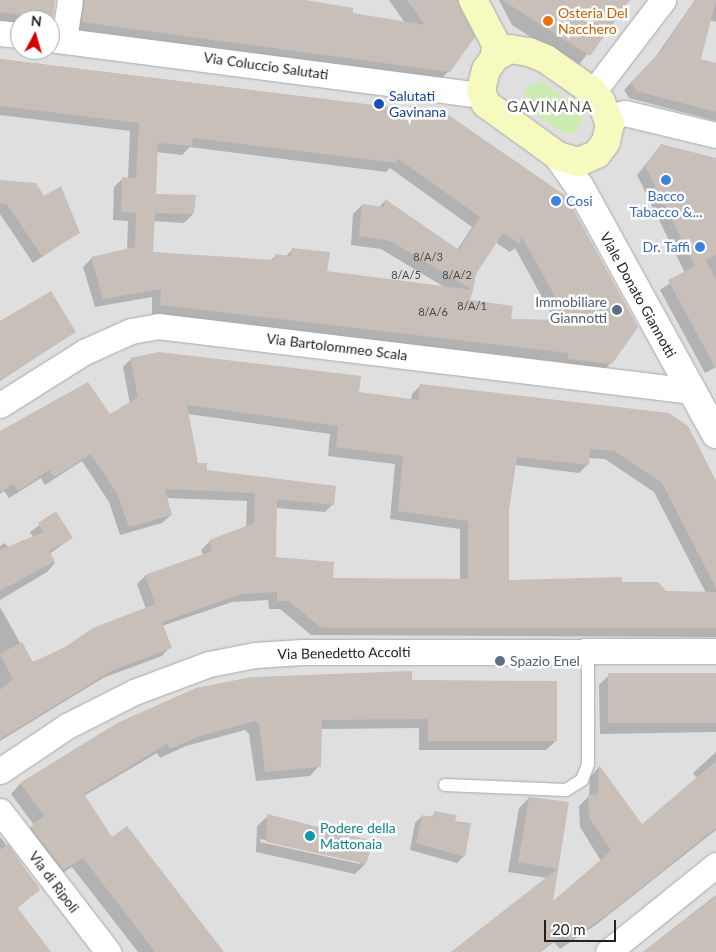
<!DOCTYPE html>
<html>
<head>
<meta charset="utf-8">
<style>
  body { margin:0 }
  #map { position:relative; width:716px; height:952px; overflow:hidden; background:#f2efe9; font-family:Lato,sans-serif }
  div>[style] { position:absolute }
  .residential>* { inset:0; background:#e0dfdf }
  .grass>* { inset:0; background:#cdebb0 }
  .shadow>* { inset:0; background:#0003 }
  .building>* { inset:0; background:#c7bfb8; transform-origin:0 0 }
  .roads { filter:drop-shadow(0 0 1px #a9a9a9) drop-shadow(0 0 1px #a9a9a9) }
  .service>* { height:12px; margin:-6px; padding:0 6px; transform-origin:6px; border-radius:6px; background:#fff }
  .minor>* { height:25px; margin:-12.5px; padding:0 12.5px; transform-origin:12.5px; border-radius:12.5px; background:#fff }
  .tertiary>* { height:28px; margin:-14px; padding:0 14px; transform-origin:14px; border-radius:14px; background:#fff }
  .secondary>* { height:28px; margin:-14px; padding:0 14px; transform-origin:14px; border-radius:14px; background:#f7fabf }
  .dots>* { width:14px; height:14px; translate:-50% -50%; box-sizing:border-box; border:2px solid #fff; border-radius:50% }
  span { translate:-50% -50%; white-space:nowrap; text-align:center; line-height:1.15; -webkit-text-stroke:5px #fff; paint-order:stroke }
  .number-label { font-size:11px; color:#4b4948 }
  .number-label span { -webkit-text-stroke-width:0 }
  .food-label { font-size:14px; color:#c56008 }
  .left { translate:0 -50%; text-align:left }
  .street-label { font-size:14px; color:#222 }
  .transit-label { font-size:14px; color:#164399 }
  .shop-label { font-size:14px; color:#366cbe }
  .right { translate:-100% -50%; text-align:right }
  .service-label { font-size:14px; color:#4e5e75 }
  .culture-label { font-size:14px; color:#0d838f }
  .neighbourhood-label { font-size:15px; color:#555; letter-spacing:1px }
  .north { position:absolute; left:10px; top:10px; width:50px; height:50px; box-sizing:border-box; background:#fff; border:1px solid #a7a7a7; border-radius:50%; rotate:6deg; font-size:14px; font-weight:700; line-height:20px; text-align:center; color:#222 }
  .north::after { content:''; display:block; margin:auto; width:18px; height:22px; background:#d40000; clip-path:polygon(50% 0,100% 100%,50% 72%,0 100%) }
  .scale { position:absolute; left:544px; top:920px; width:72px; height:22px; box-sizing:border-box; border:2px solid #222; border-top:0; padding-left:6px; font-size:15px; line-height:18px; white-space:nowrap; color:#222; -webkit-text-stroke:4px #fff; paint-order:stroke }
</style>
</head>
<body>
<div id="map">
  <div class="residential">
    <i style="clip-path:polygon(evenodd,0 0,716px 0,716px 952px,0 952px,0 0,20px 20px,50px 20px,50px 50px,20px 50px,20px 20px)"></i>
  </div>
  <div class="grass">
    <i style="clip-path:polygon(538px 82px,545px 83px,581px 110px,582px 121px,576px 132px,566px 134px,526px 109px,523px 103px,525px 90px,529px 85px)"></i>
  </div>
  <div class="shadow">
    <i style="clip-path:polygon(0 0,55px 0,50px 20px,20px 20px,20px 27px,0 25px)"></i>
    <i style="clip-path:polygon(65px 0,304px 0,351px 14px,405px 23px,389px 0,458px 0,458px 8px,449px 71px,438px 82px,71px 33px)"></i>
    <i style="clip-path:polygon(499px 0,630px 0,577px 67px,512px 25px)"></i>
    <i style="clip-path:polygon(695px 0,716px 0,716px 22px,709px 20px,699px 60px,716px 64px,716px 121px,629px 98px,624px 90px,654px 59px)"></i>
    <i style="clip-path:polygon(evenodd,0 59px,447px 115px,611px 363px,602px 372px,559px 368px,560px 362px,152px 314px,152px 297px,95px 307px,83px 267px,92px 258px,127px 250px,128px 221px,113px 220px,114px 187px,123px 178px,128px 178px,130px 131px,0 115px,0 59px,190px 147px,386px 172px,390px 168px,472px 227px,457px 250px,385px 201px,379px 207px,362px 205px,353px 214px,351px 245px,381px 249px,446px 288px,326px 272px,293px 249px,286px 256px,276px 255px,270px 261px,152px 253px,153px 221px,184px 223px,193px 214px,154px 195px,156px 152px,182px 155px,190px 147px,0 59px,495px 242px,510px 252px,515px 248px,555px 321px,510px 320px,469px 301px,475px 274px,495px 242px)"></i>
    <i style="clip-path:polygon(661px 145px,716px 159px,716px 367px,705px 373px,660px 290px,685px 273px,637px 175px)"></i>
    <i style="clip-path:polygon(0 181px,44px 198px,79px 232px,33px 263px,0 214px)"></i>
    <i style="clip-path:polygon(0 323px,75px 332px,0 381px)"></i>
    <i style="clip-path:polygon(evenodd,131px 359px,411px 400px,412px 394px,420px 386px,716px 483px,716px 637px,311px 635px,280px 609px,269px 609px,268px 600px,232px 602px,162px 626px,170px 647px,162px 656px,103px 678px,0 741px,0 607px,32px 664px,146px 609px,137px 584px,145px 576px,203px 555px,201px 550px,210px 541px,246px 528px,247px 501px,166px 498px,171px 515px,162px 523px,120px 535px,109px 502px,82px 461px,45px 485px,41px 478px,9px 498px,4px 491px,0 494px,0 432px,109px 416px,130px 404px,123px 367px,131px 359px,188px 414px,330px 434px,328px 456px,395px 464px,390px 519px,460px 529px,460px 580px,332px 579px,274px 559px,276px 508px,325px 512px,333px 504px,206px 471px,197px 465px,188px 414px,131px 359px,588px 458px,605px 459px,654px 492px,706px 593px,665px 593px,621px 583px,508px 582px,508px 510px,515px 465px,579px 473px,588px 464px,588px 458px)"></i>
    <i style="clip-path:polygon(56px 513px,72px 538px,49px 554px,55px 563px,47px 572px,0 600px,0 546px,5px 543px,9px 548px,33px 537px,30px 532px)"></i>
    <i style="clip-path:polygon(411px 672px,411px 682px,556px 741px,546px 750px,419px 750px,419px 728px,320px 729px,319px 766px,310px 776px,256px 781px,249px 734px,245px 730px,186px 746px,160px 758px,157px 753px,84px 796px,112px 839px,220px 952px,138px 952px,72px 867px,53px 879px,21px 837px,34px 825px,11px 794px,20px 784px,118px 724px,251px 678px)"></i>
    <i style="clip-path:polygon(716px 674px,716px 732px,600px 734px,599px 685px,609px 675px)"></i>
    <i style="clip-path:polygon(716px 752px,716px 830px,597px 924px,560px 949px,554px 942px,541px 952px,453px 952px,547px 878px,508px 872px,519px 808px,529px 798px,568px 803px,551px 904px,601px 861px,580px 827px,579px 806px,589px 796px,590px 777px,599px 767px,642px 826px,697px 779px,693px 773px)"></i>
    <i style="clip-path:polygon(435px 813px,454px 822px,464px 856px,457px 863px,410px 850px,415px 823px,422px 816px,430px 818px)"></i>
    <i style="clip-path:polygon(evenodd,268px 816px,365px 864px,355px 874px,256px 852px,257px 826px,268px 816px,260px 839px,360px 862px,360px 864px,260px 842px,260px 839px)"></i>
    <i style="clip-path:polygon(0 837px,38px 886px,39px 890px,17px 908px,50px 952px,0 952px)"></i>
    <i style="clip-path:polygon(716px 895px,716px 952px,643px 952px)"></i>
  </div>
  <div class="building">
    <i style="clip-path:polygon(0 0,55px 0,53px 19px,0 12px)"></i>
    <i style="clip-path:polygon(84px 0,305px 0,353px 8px,353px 13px,425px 25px,407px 0,457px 0,475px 37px,450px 72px,81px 22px)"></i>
    <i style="clip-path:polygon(502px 0,630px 0,590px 56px)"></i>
    <i style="clip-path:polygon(695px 0,716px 0,701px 59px,716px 63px,716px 112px,636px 91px,631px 82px,662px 50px)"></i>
    <i style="clip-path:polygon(evenodd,0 59px,447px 114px,566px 196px,638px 327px,612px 364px,568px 359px,568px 353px,160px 305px,161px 289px,103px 299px,91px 257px,135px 247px,136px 213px,121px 212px,122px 177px,136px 178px,139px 123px,0 106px,0 59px,193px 138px,397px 163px,397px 158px,480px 217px,459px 250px,385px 199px,384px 207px,362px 204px,359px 236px,390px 241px,473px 290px,476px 274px,503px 233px,520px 244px,521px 235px,568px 320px,511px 319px,513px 306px,470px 300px,473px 290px,327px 271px,330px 252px,292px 248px,291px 256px,275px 254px,274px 260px,153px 252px,155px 213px,194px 214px,196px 195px,156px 194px,158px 143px,192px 146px,193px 138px)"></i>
    <i style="clip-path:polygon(661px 144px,716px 158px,716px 254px,706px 260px,716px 279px,716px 369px,668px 280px,695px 266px,645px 166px)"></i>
    <i style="clip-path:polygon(0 180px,36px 183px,44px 196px,61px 186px,80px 233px,42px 256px,7px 204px,0 203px)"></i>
    <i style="clip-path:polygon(51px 291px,76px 332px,0 380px,0 321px)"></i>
    <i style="clip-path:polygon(evenodd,159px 352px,361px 376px,359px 392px,418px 400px,420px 384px,669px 413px,688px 426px,716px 481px,716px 588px,662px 483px,614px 451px,590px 449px,589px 465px,517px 457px,509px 510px,509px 580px,622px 577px,622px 582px,658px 582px,666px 591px,716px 592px,716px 628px,332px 628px,320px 627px,289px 601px,277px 601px,277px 592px,241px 594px,162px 622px,172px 648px,113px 670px,0 739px,0 690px,13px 679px,0 654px,22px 642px,33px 662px,65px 647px,93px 628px,155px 604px,145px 575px,212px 551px,209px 540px,254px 523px,255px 493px,165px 489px,172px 515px,129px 527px,117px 493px,91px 454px,54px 477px,49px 470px,18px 491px,13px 484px,0 492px,0 431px,88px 382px,110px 414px,138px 397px,130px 358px,159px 352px,187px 405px,338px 426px,336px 447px,403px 456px,398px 511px,468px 521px,468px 579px,333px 578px,334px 562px,276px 557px,277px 499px,334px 505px,336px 486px,207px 470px,207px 463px,198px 463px,187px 405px)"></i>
    <i style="clip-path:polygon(56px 511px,73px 538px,49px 551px,55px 561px,0 591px,0 550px,43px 532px,38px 523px)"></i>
    <i style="clip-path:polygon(412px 671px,412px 680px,557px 681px,557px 741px,428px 741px,428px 719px,322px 720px,321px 767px,265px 772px,259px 724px,255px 721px,197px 737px,170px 749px,167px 744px,84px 794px,112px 837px,127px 826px,224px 952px,155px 952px,83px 858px,63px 870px,30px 827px,44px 816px,20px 783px,117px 723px,196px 688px,251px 677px)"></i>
    <i style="left:716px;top:673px;width:50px;height:108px;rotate:90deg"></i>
    <i style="clip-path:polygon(716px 761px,716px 828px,608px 914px,570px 940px,565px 933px,540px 952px,451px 952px,557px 869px,518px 862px,529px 797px,569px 802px,553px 901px,611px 851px,589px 817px,588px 795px,598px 794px,599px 765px,642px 824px)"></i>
    <i style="clip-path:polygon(434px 811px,457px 815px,455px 821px,471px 823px,465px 857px,416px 843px,422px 815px,433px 817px)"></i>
    <i style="clip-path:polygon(267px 814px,373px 841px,366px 864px,266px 842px)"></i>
    <i style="clip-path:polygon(8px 844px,40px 890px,17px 907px,51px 952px,0 952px,0 850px)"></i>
    <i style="clip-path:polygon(716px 896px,716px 952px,643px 952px)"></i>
  </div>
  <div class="roads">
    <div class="service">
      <i style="left:445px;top:785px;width:121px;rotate:2.4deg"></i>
      <i style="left:566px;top:790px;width:19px;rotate:-32deg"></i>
      <i style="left:582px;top:780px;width:17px;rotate:-69deg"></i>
      <i style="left:588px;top:764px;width:112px;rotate:-90deg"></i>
    </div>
    <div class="minor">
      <i style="left:0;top:33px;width:20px;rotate:6deg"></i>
      <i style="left:50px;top:39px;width:435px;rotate:7.4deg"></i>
      <i style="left:64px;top:40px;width:40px;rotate:-81.5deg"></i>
      <i style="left:593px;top:92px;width:116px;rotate:-52.7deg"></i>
      <i style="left:608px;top:117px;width:17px;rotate:-13deg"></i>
      <i style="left:625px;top:113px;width:94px;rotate:13.6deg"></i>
      <i style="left:0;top:405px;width:99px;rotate:-32.2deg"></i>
      <i style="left:84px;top:352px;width:51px;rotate:-24.1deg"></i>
      <i style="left:131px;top:331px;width:27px;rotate:-10deg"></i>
      <i style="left:158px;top:326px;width:538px;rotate:6.94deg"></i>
      <i style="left:0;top:771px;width:81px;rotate:-33.9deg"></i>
      <i style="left:67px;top:726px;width:75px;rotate:-26.9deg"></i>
      <i style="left:134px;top:692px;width:80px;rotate:-20.5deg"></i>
      <i style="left:209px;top:664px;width:47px;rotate:-11.1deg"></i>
      <i style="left:255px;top:655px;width:47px;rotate:-3.7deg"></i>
      <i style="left:302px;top:652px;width:414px;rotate:-0.1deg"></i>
      <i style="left:0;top:811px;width:178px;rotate:52.5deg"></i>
      <i style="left:608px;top:952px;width:139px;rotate:-38.9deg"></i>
    </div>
    <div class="tertiary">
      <i style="left:558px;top:156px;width:38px;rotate:55deg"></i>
      <i style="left:580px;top:187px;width:282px;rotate:61.2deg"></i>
    </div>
    <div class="secondary">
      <i style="left:473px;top:0;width:50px;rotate:62.4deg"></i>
      <i style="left:496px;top:44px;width:13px;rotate:94deg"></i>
      <i style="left:510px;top:49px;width:19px;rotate:9deg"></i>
      <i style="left:529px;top:52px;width:18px;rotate:22deg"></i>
      <i style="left:546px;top:59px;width:57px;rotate:35.1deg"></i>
      <i style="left:593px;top:92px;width:13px;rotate:51deg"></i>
      <i style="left:601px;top:102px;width:24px;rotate:68deg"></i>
      <i style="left:610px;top:124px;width:18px;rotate:103deg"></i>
      <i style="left:606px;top:142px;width:15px;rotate:127deg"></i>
      <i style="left:597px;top:154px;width:20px;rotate:156deg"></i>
      <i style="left:579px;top:162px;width:22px;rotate:-164deg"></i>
      <i style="left:558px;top:156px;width:89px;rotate:-144.2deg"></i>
      <i style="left:486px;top:104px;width:15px;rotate:-110deg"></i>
      <i style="left:481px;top:90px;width:21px;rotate:-76deg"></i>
      <i style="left:486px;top:70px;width:16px;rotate:-55deg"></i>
      <i style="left:495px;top:57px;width:17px;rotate:-28deg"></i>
    </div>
  </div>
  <div class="dots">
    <i style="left:548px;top:21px;background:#e8710a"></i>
    <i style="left:379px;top:104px;background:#1a4fb4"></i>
    <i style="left:666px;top:180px;background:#3f7fe0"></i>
    <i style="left:556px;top:201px;background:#3f7fe0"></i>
    <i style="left:700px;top:247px;background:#3f7fe0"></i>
    <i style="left:617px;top:310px;background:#5c6f8a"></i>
    <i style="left:500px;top:661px;background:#5c6f8a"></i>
    <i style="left:310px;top:836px;background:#0f9aa8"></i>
  </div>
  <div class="number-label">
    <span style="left:428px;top:257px">8/A/3</span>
    <span style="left:406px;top:275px">8/A/5</span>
    <span style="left:457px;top:275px">8/A/2</span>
    <span style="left:472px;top:306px">8/A/1</span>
    <span style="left:433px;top:312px">8/A/6</span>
  </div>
  <div class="food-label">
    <span class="left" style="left:558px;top:21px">Osteria Del<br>Nacchero</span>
  </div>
  <div class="street-label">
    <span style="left:266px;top:66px;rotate:8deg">Via Coluccio Salutati</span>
    <span style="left:638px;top:295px;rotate:61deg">Viale Donato Giannotti</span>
    <span style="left:337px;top:347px;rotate:7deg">Via Bartolommeo Scala</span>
    <span style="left:344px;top:653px;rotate:-1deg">Via Benedetto Accolti</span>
    <span style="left:54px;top:882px;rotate:53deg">Via di Ripoli</span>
  </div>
  <div class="transit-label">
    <span class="left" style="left:389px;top:104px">Salutati<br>Gavinana</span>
  </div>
  <div class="shop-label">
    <span style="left:666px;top:204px">Bacco<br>Tabacco &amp;...</span>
    <span class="left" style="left:566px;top:201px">Cosi</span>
    <span class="right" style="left:690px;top:247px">Dr. Taffi</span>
  </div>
  <div class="service-label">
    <span class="right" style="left:607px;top:310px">Immobiliare<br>Giannotti</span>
    <span class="left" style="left:510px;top:661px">Spazio Enel</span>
  </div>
  <div class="culture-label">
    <span class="left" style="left:320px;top:836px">Podere della<br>Mattonaia</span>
  </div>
  <div class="neighbourhood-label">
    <span style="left:550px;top:107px">GAVINANA</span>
  </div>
  <div class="north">N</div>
  <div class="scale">20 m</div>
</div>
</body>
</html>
